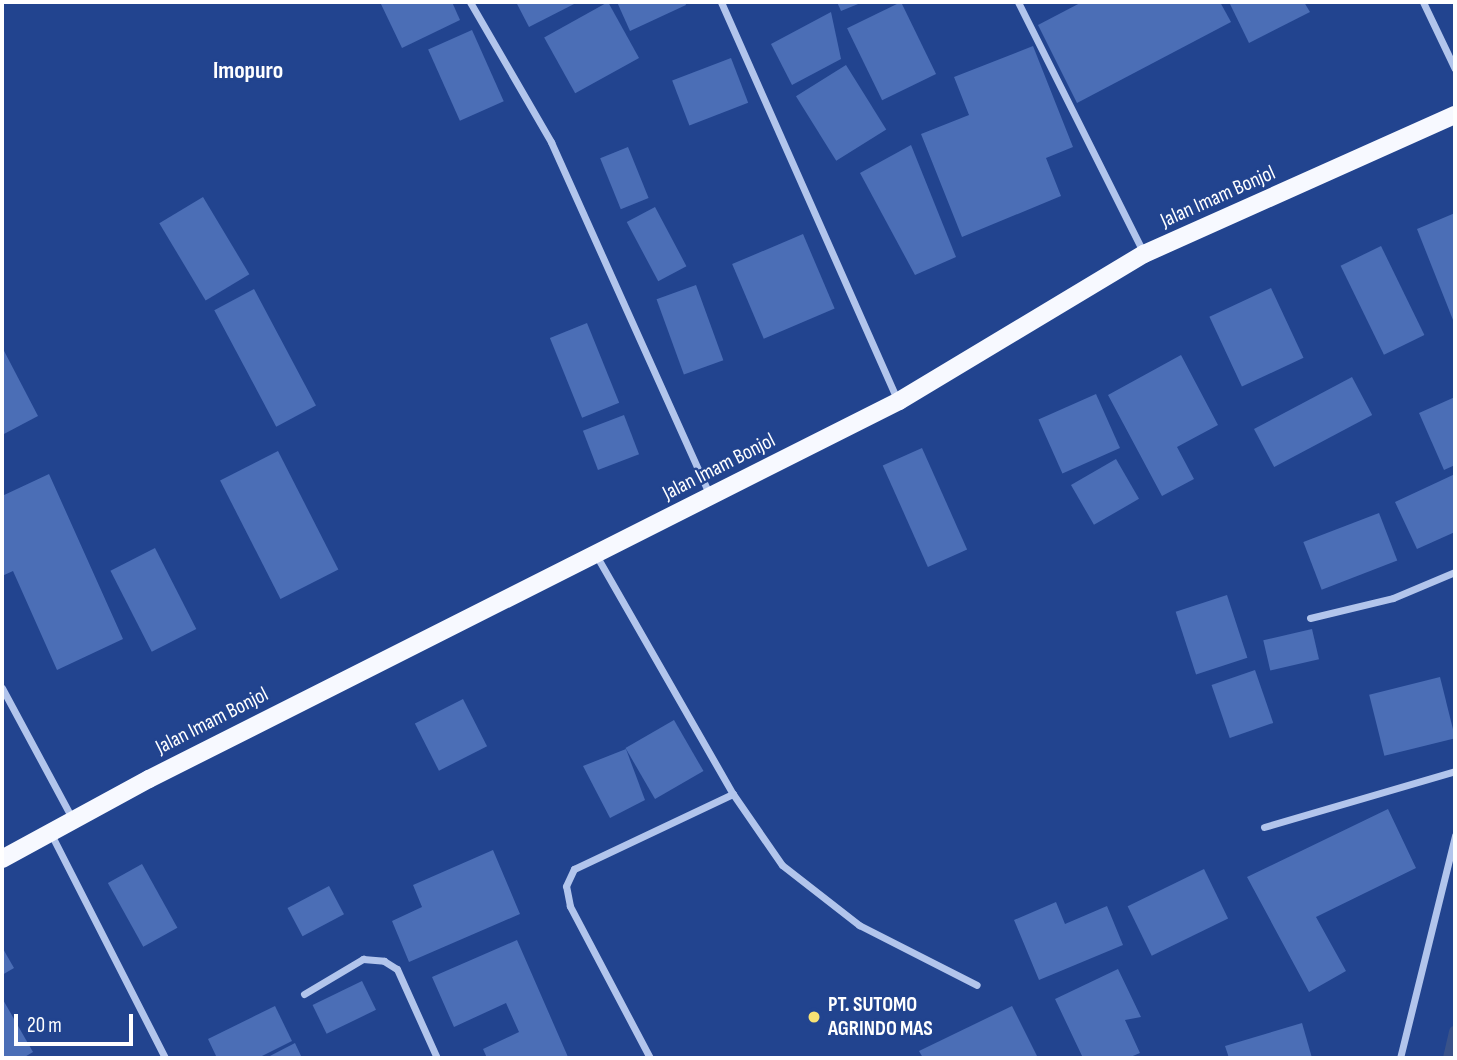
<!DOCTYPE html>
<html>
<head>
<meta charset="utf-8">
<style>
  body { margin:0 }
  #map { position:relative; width:1457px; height:1060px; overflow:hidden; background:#22448f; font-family:"Sofia Sans Condensed",sans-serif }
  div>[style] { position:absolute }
  .stream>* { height:12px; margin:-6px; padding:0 6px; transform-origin:6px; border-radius:6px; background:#395289 }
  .building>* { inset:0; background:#4b6eb6; transform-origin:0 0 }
  .street>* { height:7px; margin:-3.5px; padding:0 3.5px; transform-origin:3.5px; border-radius:3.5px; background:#b2c5ec }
  .primary>* { height:18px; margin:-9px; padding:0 9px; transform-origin:9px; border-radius:9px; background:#f7f9ff }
  .dots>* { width:19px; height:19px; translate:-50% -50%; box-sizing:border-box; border:4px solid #22448f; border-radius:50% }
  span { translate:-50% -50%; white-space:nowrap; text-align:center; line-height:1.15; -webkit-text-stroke:5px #22448f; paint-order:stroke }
  .street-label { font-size:21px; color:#fff }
  .poi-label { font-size:21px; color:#fff; font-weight:700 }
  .left { translate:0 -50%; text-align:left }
  .quarter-label { font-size:24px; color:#fff; font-weight:700 }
  .frame { position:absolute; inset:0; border:4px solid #fff; pointer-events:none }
  .scale { position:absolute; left:14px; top:1014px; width:119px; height:32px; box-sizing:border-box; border:4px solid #fff; border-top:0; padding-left:9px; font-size:21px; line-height:24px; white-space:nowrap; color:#fff; -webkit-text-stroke:5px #22448f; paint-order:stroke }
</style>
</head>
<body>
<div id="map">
  <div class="stream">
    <i style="left:1449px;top:1058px;width:27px;rotate:-77deg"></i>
  </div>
  <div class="building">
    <i style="clip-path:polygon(380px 2px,452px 2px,460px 20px,402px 48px)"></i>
    <i style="clip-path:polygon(516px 2px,578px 2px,529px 27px)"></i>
    <i style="left:608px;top:2px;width:64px;height:73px;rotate:61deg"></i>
    <i style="clip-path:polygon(617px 2px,685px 2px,686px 5px,630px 31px)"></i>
    <i style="clip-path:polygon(837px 2px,863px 2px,841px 11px)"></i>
    <i style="left:901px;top:2px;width:80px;height:60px;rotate:64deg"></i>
    <i style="clip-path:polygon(1082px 2px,1220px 2px,1231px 22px,1077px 103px,1038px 25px)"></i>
    <i style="clip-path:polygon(1229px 2px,1304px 2px,1310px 12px,1249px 43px)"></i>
    <i style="clip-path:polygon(831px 12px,841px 59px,792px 85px,771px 44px)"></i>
    <i style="left:472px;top:30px;width:78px;height:48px;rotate:66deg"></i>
    <i style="clip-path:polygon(1033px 46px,1073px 147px,1046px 158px,1061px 196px,962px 237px,921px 134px,969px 115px,954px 77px)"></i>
    <i style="left:731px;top:58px;width:48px;height:63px;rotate:69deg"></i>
    <i style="left:846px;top:65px;width:76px;height:59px;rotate:58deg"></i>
    <i style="clip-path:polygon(911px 145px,956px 257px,915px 275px,860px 173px)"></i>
    <i style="left:628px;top:147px;width:55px;height:30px;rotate:68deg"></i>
    <i style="left:203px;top:197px;width:90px;height:51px;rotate:59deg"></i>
    <i style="left:655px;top:207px;width:67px;height:32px;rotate:62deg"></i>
    <i style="clip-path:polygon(1455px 213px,1455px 325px,1417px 229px)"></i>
    <i style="left:803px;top:234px;width:81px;height:77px;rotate:67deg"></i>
    <i style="left:1381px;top:246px;width:99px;height:45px;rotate:64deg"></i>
    <i style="left:696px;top:285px;width:80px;height:42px;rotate:70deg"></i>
    <i style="left:1271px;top:288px;width:77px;height:68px;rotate:65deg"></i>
    <i style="left:254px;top:289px;width:132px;height:45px;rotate:62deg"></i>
    <i style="left:587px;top:323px;width:86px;height:40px;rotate:68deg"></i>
    <i style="clip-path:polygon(2px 347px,38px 416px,2px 435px)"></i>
    <i style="clip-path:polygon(1181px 355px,1218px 425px,1177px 447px,1194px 479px,1162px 496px,1108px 395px)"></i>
    <i style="left:1352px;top:377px;width:43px;height:111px;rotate:62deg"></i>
    <i style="left:1096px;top:394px;width:59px;height:63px;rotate:66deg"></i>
    <i style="clip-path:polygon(1455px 397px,1455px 465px,1444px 470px,1419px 413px)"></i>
    <i style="left:624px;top:415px;width:42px;height:44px;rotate:69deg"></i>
    <i style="left:922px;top:448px;width:111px;height:43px;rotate:66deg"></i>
    <i style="left:278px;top:451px;width:133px;height:65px;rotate:63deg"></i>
    <i style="left:1116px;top:459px;width:46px;height:52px;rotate:60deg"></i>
    <i style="clip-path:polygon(49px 474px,123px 639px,57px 670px,13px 571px,2px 576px,2px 496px)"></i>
    <i style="clip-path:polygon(1455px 474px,1455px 532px,1417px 549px,1395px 502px)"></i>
    <i style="left:1379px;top:513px;width:51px;height:81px;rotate:69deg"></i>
    <i style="left:155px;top:548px;width:91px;height:50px;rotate:63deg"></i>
    <i style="left:1227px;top:595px;width:66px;height:54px;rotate:72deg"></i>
    <i style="left:1312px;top:629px;width:31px;height:50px;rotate:77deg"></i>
    <i style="left:1255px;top:670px;width:56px;height:46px;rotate:71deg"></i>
    <i style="left:1440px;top:677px;width:63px;height:73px;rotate:76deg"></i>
    <i style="left:463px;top:699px;width:53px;height:54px;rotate:63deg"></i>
    <i style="left:674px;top:720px;width:59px;height:56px;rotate:60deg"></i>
    <i style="clip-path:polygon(626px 749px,645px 800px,610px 818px,583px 766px)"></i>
    <i style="clip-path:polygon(1388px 809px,1416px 868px,1316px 917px,1346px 971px,1309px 992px,1247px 877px)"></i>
    <i style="clip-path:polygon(493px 850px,520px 914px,409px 962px,392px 921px,422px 907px,413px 885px)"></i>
    <i style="left:142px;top:864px;width:73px;height:39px;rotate:61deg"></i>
    <i style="left:1204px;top:869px;width:55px;height:85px;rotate:64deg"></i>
    <i style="left:329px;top:886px;width:32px;height:47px;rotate:62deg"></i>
    <i style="clip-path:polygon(1056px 902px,1065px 924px,1107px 906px,1123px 945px,1039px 980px,1014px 920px)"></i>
    <i style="clip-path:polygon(517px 940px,568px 1057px,566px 1058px,487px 1058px,483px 1049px,519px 1032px,506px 1003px,454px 1027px,432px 977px)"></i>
    <i style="clip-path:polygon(2px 947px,14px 968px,2px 975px)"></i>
    <i style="clip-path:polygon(1118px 969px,1141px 1017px,1125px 1020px,1140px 1053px,1128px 1058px,1083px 1058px,1055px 999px)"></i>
    <i style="left:362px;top:981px;width:32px;height:55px;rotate:64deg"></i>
    <i style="clip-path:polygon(2px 998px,33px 1052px,23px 1058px,2px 1058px)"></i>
    <i style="clip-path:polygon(275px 1006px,292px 1041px,258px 1058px,217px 1058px,208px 1039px)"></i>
    <i style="clip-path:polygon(1012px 1006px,1038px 1058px,923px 1058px,919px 1051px)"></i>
    <i style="clip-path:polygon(1302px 1023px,1312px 1058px,1229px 1058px,1225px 1046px)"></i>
    <i style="clip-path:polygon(295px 1043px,302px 1058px,266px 1058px)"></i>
  </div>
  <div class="street">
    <i style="left:470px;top:2px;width:162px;rotate:59.9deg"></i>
    <i style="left:551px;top:142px;width:388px;rotate:65.8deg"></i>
    <i style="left:721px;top:2px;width:436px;rotate:66.1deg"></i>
    <i style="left:1018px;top:2px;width:282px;rotate:63.4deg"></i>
    <i style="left:1423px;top:2px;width:74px;rotate:64.5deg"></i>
    <i style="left:596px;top:555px;width:275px;rotate:60.2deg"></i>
    <i style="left:733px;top:794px;width:86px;rotate:55.4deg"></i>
    <i style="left:782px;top:865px;width:98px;rotate:37.9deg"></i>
    <i style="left:859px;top:925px;width:132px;rotate:27deg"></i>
    <i style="left:1310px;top:618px;width:85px;rotate:-13.5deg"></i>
    <i style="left:1393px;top:598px;width:67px;rotate:-22.8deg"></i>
    <i style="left:2px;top:688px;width:150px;rotate:61.7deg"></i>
    <i style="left:1264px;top:827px;width:199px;rotate:-16.3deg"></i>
    <i style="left:51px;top:834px;width:251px;rotate:63deg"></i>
    <i style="left:304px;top:994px;width:69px;rotate:-30.7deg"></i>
    <i style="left:363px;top:959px;width:21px;rotate:5deg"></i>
    <i style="left:384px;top:961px;width:15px;rotate:32deg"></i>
    <i style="left:397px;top:969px;width:98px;rotate:65.8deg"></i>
    <i style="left:650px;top:1058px;width:172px;rotate:-117.8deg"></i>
    <i style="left:570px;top:906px;width:20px;rotate:-101deg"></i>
    <i style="left:566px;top:886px;width:19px;rotate:-65deg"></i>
    <i style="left:574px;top:869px;width:176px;rotate:-25.3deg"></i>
    <i style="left:1400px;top:1058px;width:230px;rotate:-76.1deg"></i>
  </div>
  <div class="primary">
    <i style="left:2px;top:859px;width:167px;rotate:-28.6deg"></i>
    <i style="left:149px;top:779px;width:840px;rotate:-26.75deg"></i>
    <i style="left:899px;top:401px;width:286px;rotate:-31deg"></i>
    <i style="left:1144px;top:254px;width:341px;rotate:-24.1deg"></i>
  </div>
  <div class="dots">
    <i style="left:814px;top:1017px;background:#f8e274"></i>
  </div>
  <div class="street-label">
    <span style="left:1218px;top:197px;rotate:-24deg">Jalan Imam Bonjol</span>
    <span style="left:719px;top:467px;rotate:-27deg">Jalan Imam Bonjol</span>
    <span style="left:212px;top:721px;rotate:-27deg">Jalan Imam Bonjol</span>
  </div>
  <div class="poi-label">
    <span class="left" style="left:828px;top:1017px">PT. SUTOMO<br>AGRINDO MAS</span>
  </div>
  <div class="quarter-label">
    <span style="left:248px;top:71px">Imopuro</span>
  </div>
  <div class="frame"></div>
  <div class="scale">20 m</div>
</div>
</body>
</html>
